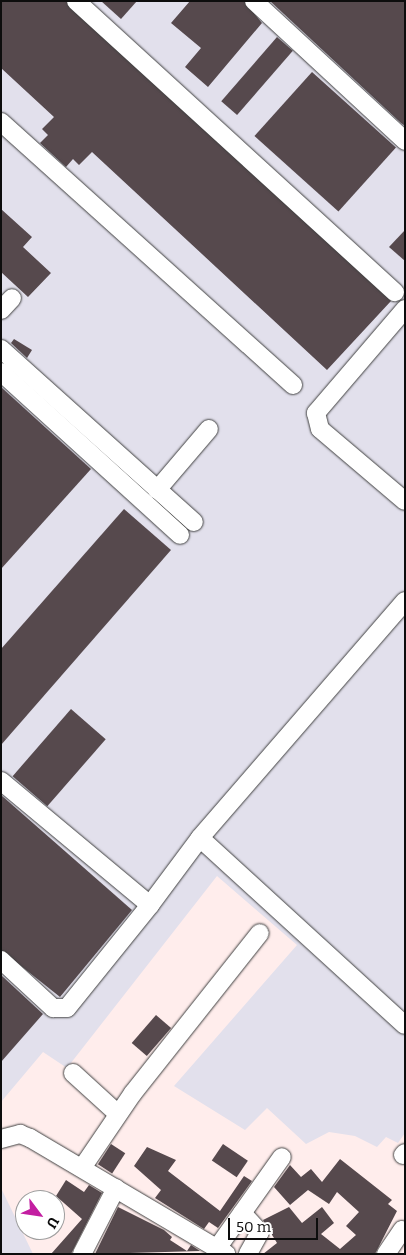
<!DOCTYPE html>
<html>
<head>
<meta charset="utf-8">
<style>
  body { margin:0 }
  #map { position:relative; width:406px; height:1255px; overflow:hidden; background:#ffedec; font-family:Bitter,serif }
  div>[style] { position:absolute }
  .industrial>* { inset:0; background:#e2e0ec }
  .building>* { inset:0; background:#56494d; transform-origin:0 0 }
  .roads { filter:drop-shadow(0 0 1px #404040) drop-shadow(0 0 1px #404040) }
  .minor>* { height:18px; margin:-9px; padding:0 9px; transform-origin:9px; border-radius:9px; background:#fff }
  span { translate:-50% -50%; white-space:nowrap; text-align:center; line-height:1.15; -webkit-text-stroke:5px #fff; paint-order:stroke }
  .frame { position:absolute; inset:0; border:2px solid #0d0d0d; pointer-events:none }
  .north { position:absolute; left:15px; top:1190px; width:50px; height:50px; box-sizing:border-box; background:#fff; border:1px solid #9e9e9e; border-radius:50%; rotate:121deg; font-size:14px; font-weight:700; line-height:20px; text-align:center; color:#0d0d0d }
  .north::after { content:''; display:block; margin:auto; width:18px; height:22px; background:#c31ea1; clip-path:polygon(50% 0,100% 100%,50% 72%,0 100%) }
  .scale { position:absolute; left:228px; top:1218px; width:90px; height:22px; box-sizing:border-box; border:2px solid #0d0d0d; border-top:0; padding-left:6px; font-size:15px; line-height:18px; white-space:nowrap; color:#0d0d0d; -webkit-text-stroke:4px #fff; paint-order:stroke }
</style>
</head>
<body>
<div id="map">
  <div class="industrial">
    <i style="clip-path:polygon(1px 1px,405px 1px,405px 1133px,398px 1143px,386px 1137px,377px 1147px,355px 1136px,329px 1132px,306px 1144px,267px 1108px,245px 1130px,174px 1086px,297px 945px,217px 876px,67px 1068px,43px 1052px,1px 1102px)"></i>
    <i style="clip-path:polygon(1px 1188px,33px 1254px,1px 1254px)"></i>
  </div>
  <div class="building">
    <i style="clip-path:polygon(1px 1px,66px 1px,391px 301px,327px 370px,92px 152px,79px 165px,73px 159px,66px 167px,40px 143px,48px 135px,42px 129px,54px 117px,1px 68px)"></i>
    <i style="clip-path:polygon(101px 1px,137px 1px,121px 19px)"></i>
    <i style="clip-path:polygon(190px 1px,244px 1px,262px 23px,208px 87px,185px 67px,201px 48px,171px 23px)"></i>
    <i style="clip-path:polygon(270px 1px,405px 1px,405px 126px,401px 123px)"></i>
    <i style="left:277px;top:37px;width:21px;height:85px;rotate:41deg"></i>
    <i style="left:312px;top:72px;width:113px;height:86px;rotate:42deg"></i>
    <i style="clip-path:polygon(1px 209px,32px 237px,23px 247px,51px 273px,28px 297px,1px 272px)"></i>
    <i style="clip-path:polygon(405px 230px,405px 261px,389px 247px)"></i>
    <i style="clip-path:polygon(14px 339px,32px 350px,27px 358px,11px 343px)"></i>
    <i style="clip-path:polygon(1px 387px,91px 469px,1px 569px)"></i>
    <i style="clip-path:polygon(124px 509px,171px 550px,1px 745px,1px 649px)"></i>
    <i style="left:71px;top:709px;width:46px;height:89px;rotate:41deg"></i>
    <i style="clip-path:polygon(1px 795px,132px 910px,60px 997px,1px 950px)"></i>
    <i style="clip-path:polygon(1px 975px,43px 1014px,1px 1062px)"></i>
    <i style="left:156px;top:1015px;width:20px;height:37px;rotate:41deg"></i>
    <i style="left:111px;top:1144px;width:17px;height:24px;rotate:33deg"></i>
    <i style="left:223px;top:1144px;width:30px;height:20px;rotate:34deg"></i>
    <i style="clip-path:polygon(147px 1147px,176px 1160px,168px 1171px,220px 1211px,244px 1176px,252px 1181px,218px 1228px,209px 1222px,204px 1229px,155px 1198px,161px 1190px,134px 1166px)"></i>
    <i style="clip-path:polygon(340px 1159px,392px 1200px,388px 1204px,397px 1211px,375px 1254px,263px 1254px,277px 1243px,263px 1220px,289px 1207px,302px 1223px,322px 1207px,334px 1223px,321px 1234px,340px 1249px,356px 1235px,346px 1226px,359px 1212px,337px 1192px,329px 1204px,308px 1190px,290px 1205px,274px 1187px,290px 1165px,301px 1177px,311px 1169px,322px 1182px)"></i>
    <i style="clip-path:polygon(66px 1180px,84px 1192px,89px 1185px,102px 1193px,71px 1254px,51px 1254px,82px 1219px,56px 1196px)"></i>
    <i style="clip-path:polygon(118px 1207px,164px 1230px,172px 1237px,170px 1240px,187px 1251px,191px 1245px,200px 1251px,95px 1254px)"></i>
  </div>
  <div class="roads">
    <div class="minor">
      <i style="left:76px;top:1px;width:432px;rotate:42.4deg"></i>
      <i style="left:254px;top:1px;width:206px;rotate:42.8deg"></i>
      <i style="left:1px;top:122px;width:393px;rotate:42deg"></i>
      <i style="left:405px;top:309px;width:137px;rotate:130.6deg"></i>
      <i style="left:316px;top:413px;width:16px;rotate:76deg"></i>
      <i style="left:320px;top:429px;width:111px;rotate:40.3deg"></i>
      <i style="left:1px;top:310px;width:16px;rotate:-47deg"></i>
      <i style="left:1px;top:349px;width:259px;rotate:41.9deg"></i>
      <i style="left:1px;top:372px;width:242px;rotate:42.3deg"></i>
      <i style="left:157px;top:490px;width:80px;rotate:-49.6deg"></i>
      <i style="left:405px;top:601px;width:313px;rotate:130.9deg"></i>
      <i style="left:200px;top:838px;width:277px;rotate:42.4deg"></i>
      <i style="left:1px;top:781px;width:194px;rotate:39.8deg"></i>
      <i style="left:150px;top:905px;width:84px;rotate:-53.3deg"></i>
      <i style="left:1px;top:960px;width:71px;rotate:42.7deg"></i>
      <i style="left:53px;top:1008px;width:14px"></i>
      <i style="left:67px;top:1008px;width:132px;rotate:-51.1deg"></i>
      <i style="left:73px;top:1073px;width:61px;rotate:42.3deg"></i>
      <i style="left:1px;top:1139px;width:20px;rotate:-15deg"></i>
      <i style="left:20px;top:1134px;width:11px;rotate:22deg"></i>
      <i style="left:30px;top:1138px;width:228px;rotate:30.6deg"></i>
      <i style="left:403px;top:1155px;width:3px;rotate:-45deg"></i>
      <i style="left:82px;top:1168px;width:91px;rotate:-55.8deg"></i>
      <i style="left:133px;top:1093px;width:204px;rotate:-51.6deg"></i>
      <i style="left:242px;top:1213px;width:26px;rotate:47deg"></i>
      <i style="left:260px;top:1232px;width:25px;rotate:119deg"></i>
      <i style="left:218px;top:1247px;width:110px;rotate:-54.6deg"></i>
      <i style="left:82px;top:1254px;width:74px;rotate:-62.7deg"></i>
      <i style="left:386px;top:1254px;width:29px;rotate:-56deg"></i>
    </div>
  </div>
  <div class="frame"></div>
  <div class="north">U</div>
  <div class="scale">50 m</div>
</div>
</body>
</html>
